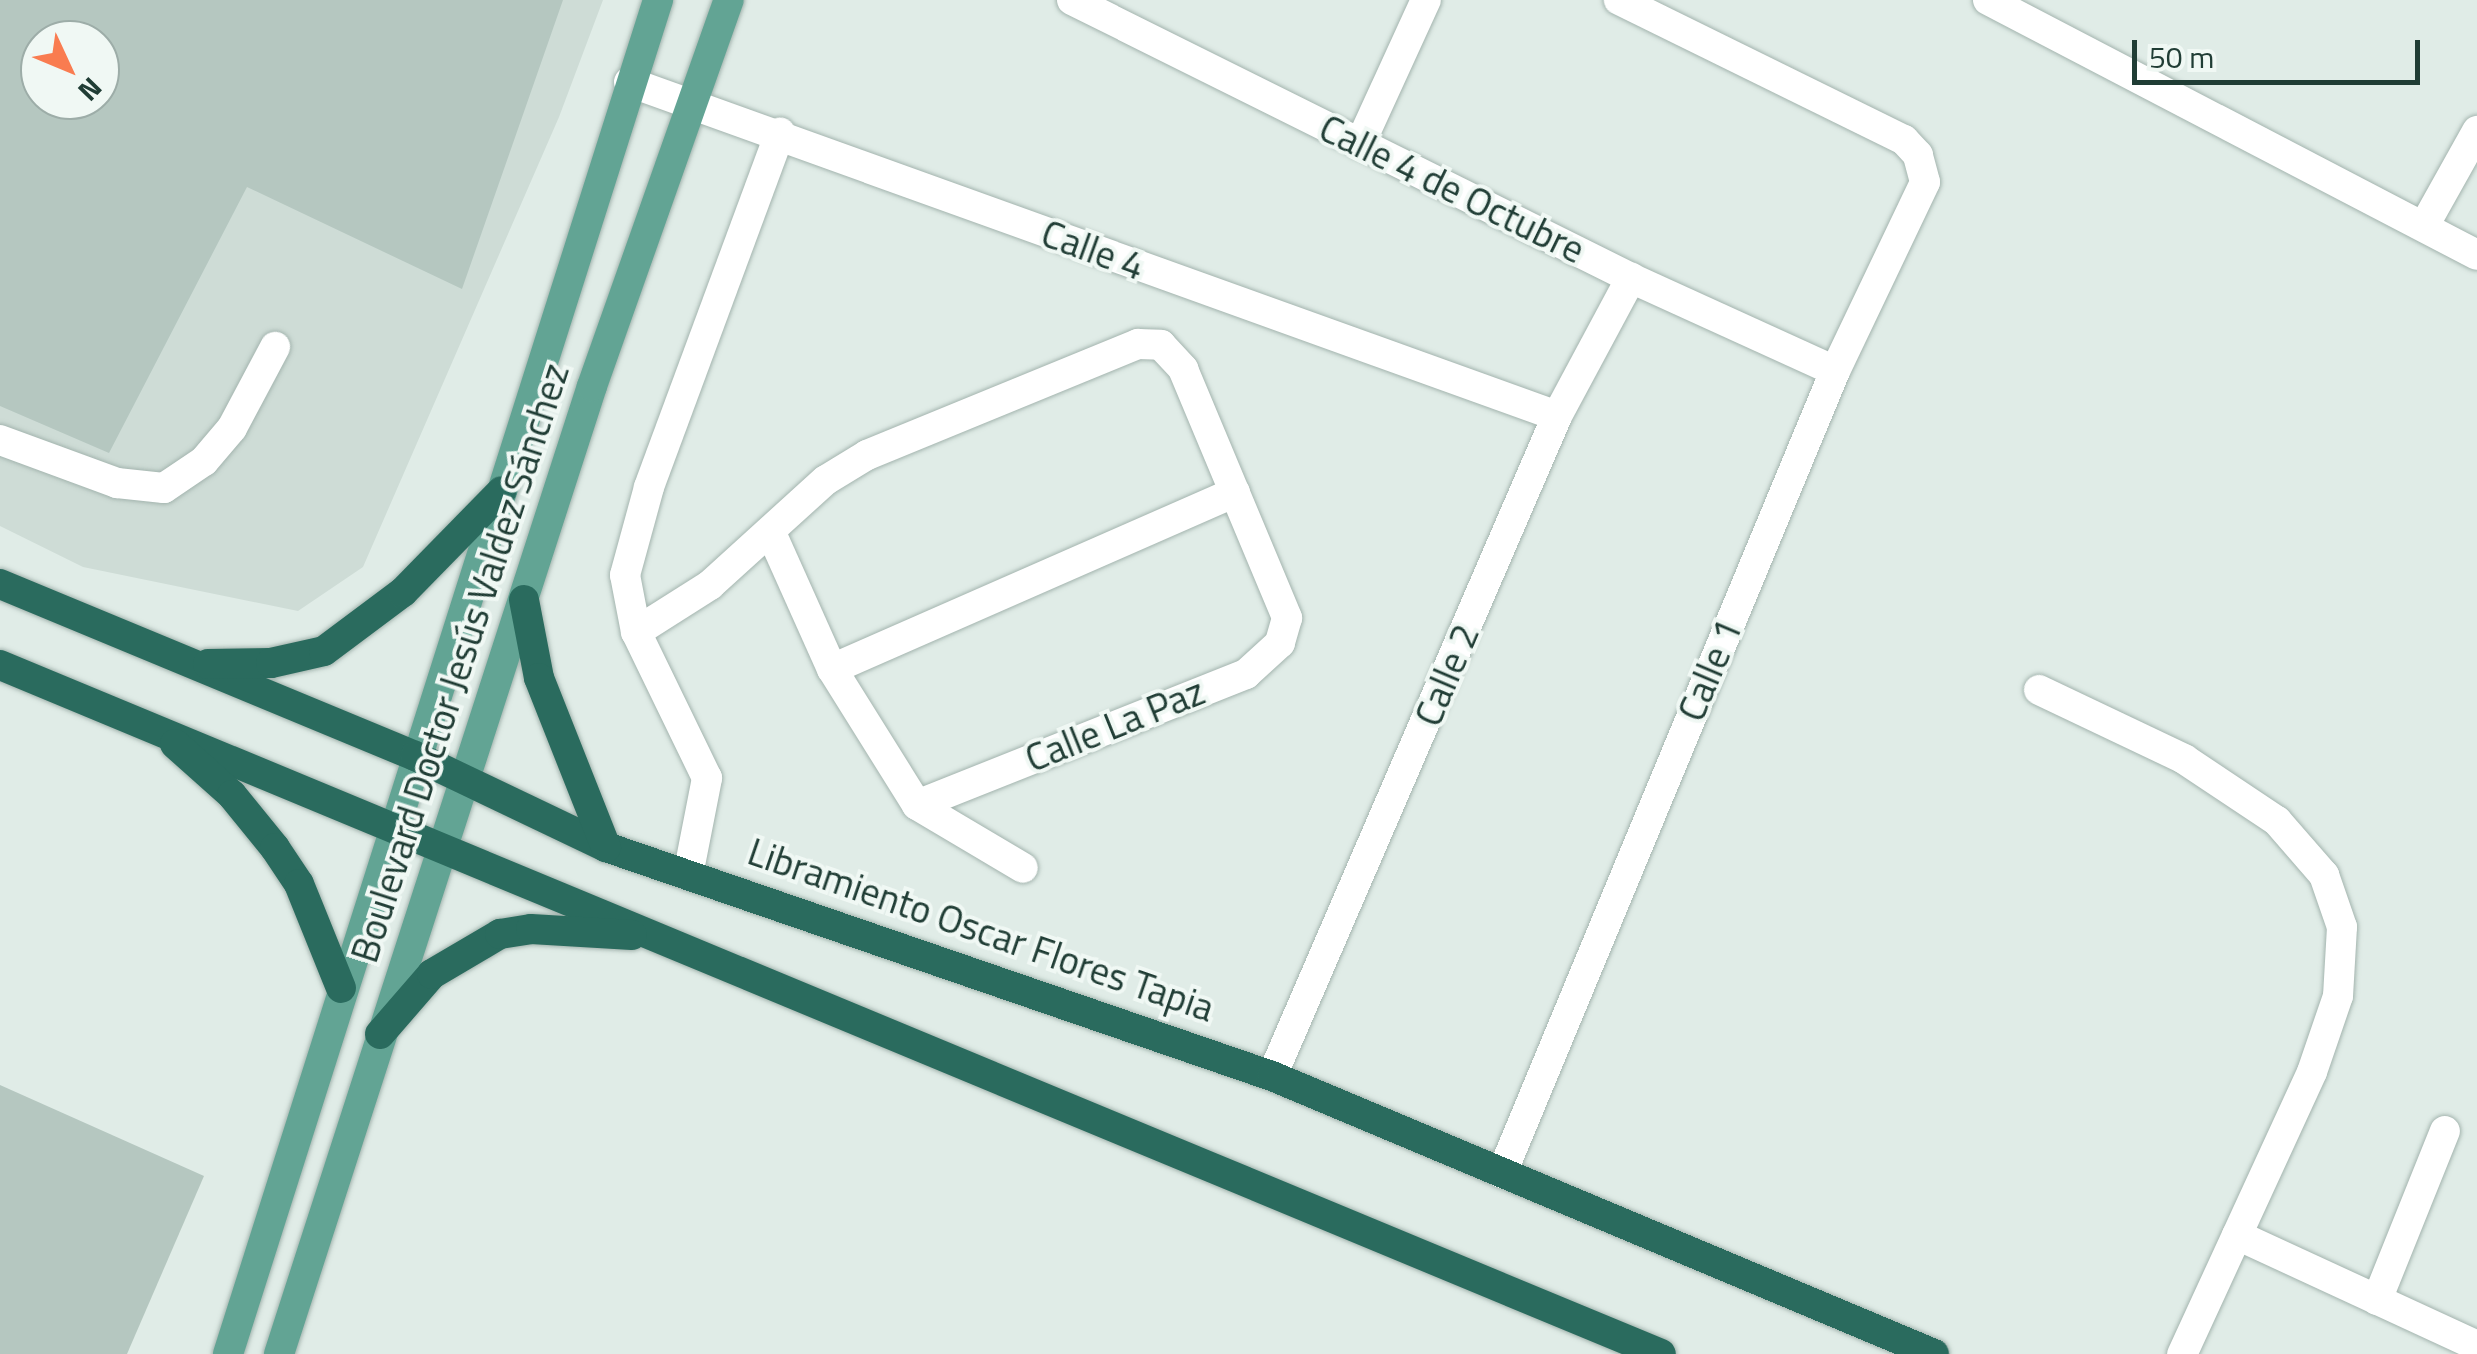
<!DOCTYPE html>
<html>
<head>
<meta charset="utf-8">
<style>
  body { margin:0 }
  #map { position:relative; width:2477px; height:1354px; overflow:hidden; background:#e0ece7; font-family:"Titillium Web",sans-serif }
  div>[style] { position:absolute }
  .built>* { inset:0; background:#cedcd6 }
  .building>* { inset:0; background:#b5c7c0 }
  .roads { filter:drop-shadow(0 0 2px #a3b4ae) drop-shadow(0 0 2px #a3b4ae) }
  .minor>* { height:30px; margin:-15px; padding:0 15px; transform-origin:15px; border-radius:15px; background:#fff }
  .major>* { height:30px; margin:-15px; padding:0 15px; transform-origin:15px; border-radius:15px; background:#62a494 }
  .highway>* { height:30px; margin:-15px; padding:0 15px; transform-origin:15px; border-radius:15px; background:#2a6b5e }
  span { translate:-50% -50%; white-space:nowrap; text-align:center; line-height:1.15; -webkit-text-stroke:8px #f0f8f4; paint-order:stroke }
  .street-label { font-size:38px; color:#203d35 }
  .north { position:absolute; left:20px; top:20px; width:100px; height:100px; box-sizing:border-box; background:#f0f8f4; border:2px solid #9dada8; border-radius:50%; rotate:134deg; font-size:28px; font-weight:700; line-height:40px; text-align:center; color:#203d35 }
  .north::after { content:''; display:block; margin:auto; width:35px; height:45px; background:#f97c50; clip-path:polygon(50% 0,100% 100%,50% 72%,0 100%) }
  .scale { position:absolute; left:2132px; top:40px; width:288px; height:45px; box-sizing:border-box; border:5px solid #203d35; border-top:0; padding-left:12px; font-size:30px; line-height:35px; white-space:nowrap; color:#203d35; -webkit-text-stroke:8px #f0f8f4; paint-order:stroke }
</style>
</head>
<body>
<div id="map">
  <div class="built">
    <i style="clip-path:polygon(evenodd,0 0,603px 0,559px 117px,363px 567px,298px 611px,83px 567px,0 526px,0 0,40px 40px,100px 40px,100px 100px,40px 100px,40px 40px)"></i>
  </div>
  <div class="building">
    <i style="clip-path:polygon(evenodd,0 0,563px 0,462px 289px,247px 187px,109px 453px,0 406px,0 0,40px 40px,100px 40px,100px 100px,40px 100px,40px 40px)"></i>
    <i style="clip-path:polygon(0 1085px,204px 1176px,127px 1354px,0 1354px)"></i>
  </div>
  <div class="roads">
    <div class="minor">
      <i style="left:1072px;top:0;width:624px;rotate:26.44deg"></i>
      <i style="left:1631px;top:278px;width:224px;rotate:24.5deg"></i>
      <i style="left:1988px;top:0;width:551px;rotate:27.54deg"></i>
      <i style="left:629px;top:82px;width:986px;rotate:19.79deg"></i>
      <i style="left:1360px;top:144px;width:158px;rotate:-65.4deg"></i>
      <i style="left:2424px;top:226px;width:109px;rotate:-60.8deg"></i>
      <i style="left:0;top:440px;width:125px;rotate:20.2deg"></i>
      <i style="left:117px;top:483px;width:47px;rotate:6.1deg"></i>
      <i style="left:164px;top:488px;width:48px;rotate:-34deg"></i>
      <i style="left:204px;top:461px;width:43px;rotate:-49.7deg"></i>
      <i style="left:232px;top:428px;width:92px;rotate:-62deg"></i>
      <i style="left:772px;top:535px;width:147px;rotate:65.9deg"></i>
      <i style="left:832px;top:669px;width:160px;rotate:58deg"></i>
      <i style="left:917px;top:805px;width:123px;rotate:30.7deg"></i>
      <i style="left:636px;top:632px;width:88px;rotate:-32.4deg"></i>
      <i style="left:710px;top:585px;width:156px;rotate:-42.2deg"></i>
      <i style="left:826px;top:480px;width:48px;rotate:-31.4deg"></i>
      <i style="left:867px;top:455px;width:293px;rotate:-22.3deg"></i>
      <i style="left:1138px;top:344px;width:23px;rotate:2deg"></i>
      <i style="left:1161px;top:345px;width:33px;rotate:47deg"></i>
      <i style="left:1183px;top:369px;width:270px;rotate:67.3deg"></i>
      <i style="left:1287px;top:618px;width:26px;rotate:106deg"></i>
      <i style="left:1280px;top:643px;width:46px;rotate:137.6deg"></i>
      <i style="left:1246px;top:674px;width:354px;rotate:158.3deg"></i>
      <i style="left:832px;top:669px;width:440px;rotate:-23.7deg"></i>
      <i style="left:2039px;top:690px;width:161px;rotate:25.4deg"></i>
      <i style="left:2184px;top:759px;width:112px;rotate:33.7deg"></i>
      <i style="left:2277px;top:821px;width:72px;rotate:49deg"></i>
      <i style="left:2324px;top:875px;width:55px;rotate:70.9deg"></i>
      <i style="left:2342px;top:927px;width:69px;rotate:93.3deg"></i>
      <i style="left:2338px;top:996px;width:80px;rotate:108.9deg"></i>
      <i style="left:2312px;top:1072px;width:311px;rotate:114.7deg"></i>
      <i style="left:689px;top:870px;width:94px;rotate:-78.9deg"></i>
      <i style="left:707px;top:778px;width:162px;rotate:-115.9deg"></i>
      <i style="left:636px;top:632px;width:58px;rotate:-100.9deg"></i>
      <i style="left:625px;top:575px;width:91px;rotate:-74.7deg"></i>
      <i style="left:649px;top:487px;width:378px;rotate:-69.7deg"></i>
      <i style="left:1272px;top:1076px;width:719px;rotate:-66.64deg"></i>
      <i style="left:1557px;top:416px;width:157px;rotate:-61.8deg"></i>
      <i style="left:1502px;top:1173px;width:868px;rotate:-67.45deg"></i>
      <i style="left:1835px;top:371px;width:209px;rotate:-64.5deg"></i>
      <i style="left:1925px;top:182px;width:28px;rotate:-105deg"></i>
      <i style="left:1918px;top:155px;width:21px;rotate:-133deg"></i>
      <i style="left:1904px;top:140px;width:318px;rotate:-153.8deg"></i>
      <i style="left:2237px;top:1235px;width:264px;rotate:24.8deg"></i>
      <i style="left:2377px;top:1300px;width:182px;rotate:-68.1deg"></i>
    </div>
    <div class="major">
      <i style="left:228px;top:1354px;width:1421px;rotate:-72.38deg"></i>
      <i style="left:279px;top:1354px;width:1017px;rotate:-72.08deg"></i>
      <i style="left:592px;top:386px;width:410px;rotate:-70.5deg"></i>
    </div>
    <div class="highway">
      <i style="left:0;top:584px;width:449px;rotate:22.5deg"></i>
      <i style="left:415px;top:756px;width:212px;rotate:25.5deg"></i>
      <i style="left:606px;top:847px;width:704px;rotate:18.98deg"></i>
      <i style="left:1272px;top:1076px;width:718px;rotate:22.78deg"></i>
      <i style="left:524px;top:600px;width:79px;rotate:79.1deg"></i>
      <i style="left:539px;top:678px;width:182px;rotate:68.4deg"></i>
      <i style="left:208px;top:664px;width:63px;rotate:-0.9deg"></i>
      <i style="left:271px;top:663px;width:54px;rotate:-12.8deg"></i>
      <i style="left:324px;top:651px;width:99px;rotate:-36.8deg"></i>
      <i style="left:403px;top:592px;width:141px;rotate:-45.6deg"></i>
      <i style="left:0;top:665px;width:1798px;rotate:22.53deg"></i>
      <i style="left:175px;top:744px;width:76px;rotate:41.8deg"></i>
      <i style="left:232px;top:795px;width:68px;rotate:50.9deg"></i>
      <i style="left:275px;top:848px;width:43px;rotate:56.3deg"></i>
      <i style="left:299px;top:884px;width:112px;rotate:68deg"></i>
      <i style="left:380px;top:1034px;width:79px;rotate:-49.1deg"></i>
      <i style="left:432px;top:974px;width:79px;rotate:-30.5deg"></i>
      <i style="left:500px;top:934px;width:31px;rotate:-9deg"></i>
      <i style="left:531px;top:929px;width:101px;rotate:3.4deg"></i>
    </div>
  </div>
  <div class="street-label">
    <span style="left:1452px;top:189px;rotate:26deg">Calle 4 de Octubre</span>
    <span style="left:1093px;top:250px;rotate:20deg">Calle 4</span>
    <span style="left:460px;top:663px;rotate:-72deg">Boulevard Doctor Jesús Valdez Sánchez</span>
    <span style="left:1710px;top:670px;rotate:-67deg">Calle 1</span>
    <span style="left:1447px;top:675px;rotate:-67deg">Calle 2</span>
    <span style="left:1115px;top:725px;rotate:-22deg">Calle La Paz</span>
    <span style="left:981px;top:930px;rotate:19deg">Libramiento Oscar Flores Tapia</span>
  </div>
  <div class="north">N</div>
  <div class="scale">50 m</div>
</div>
</body>
</html>
